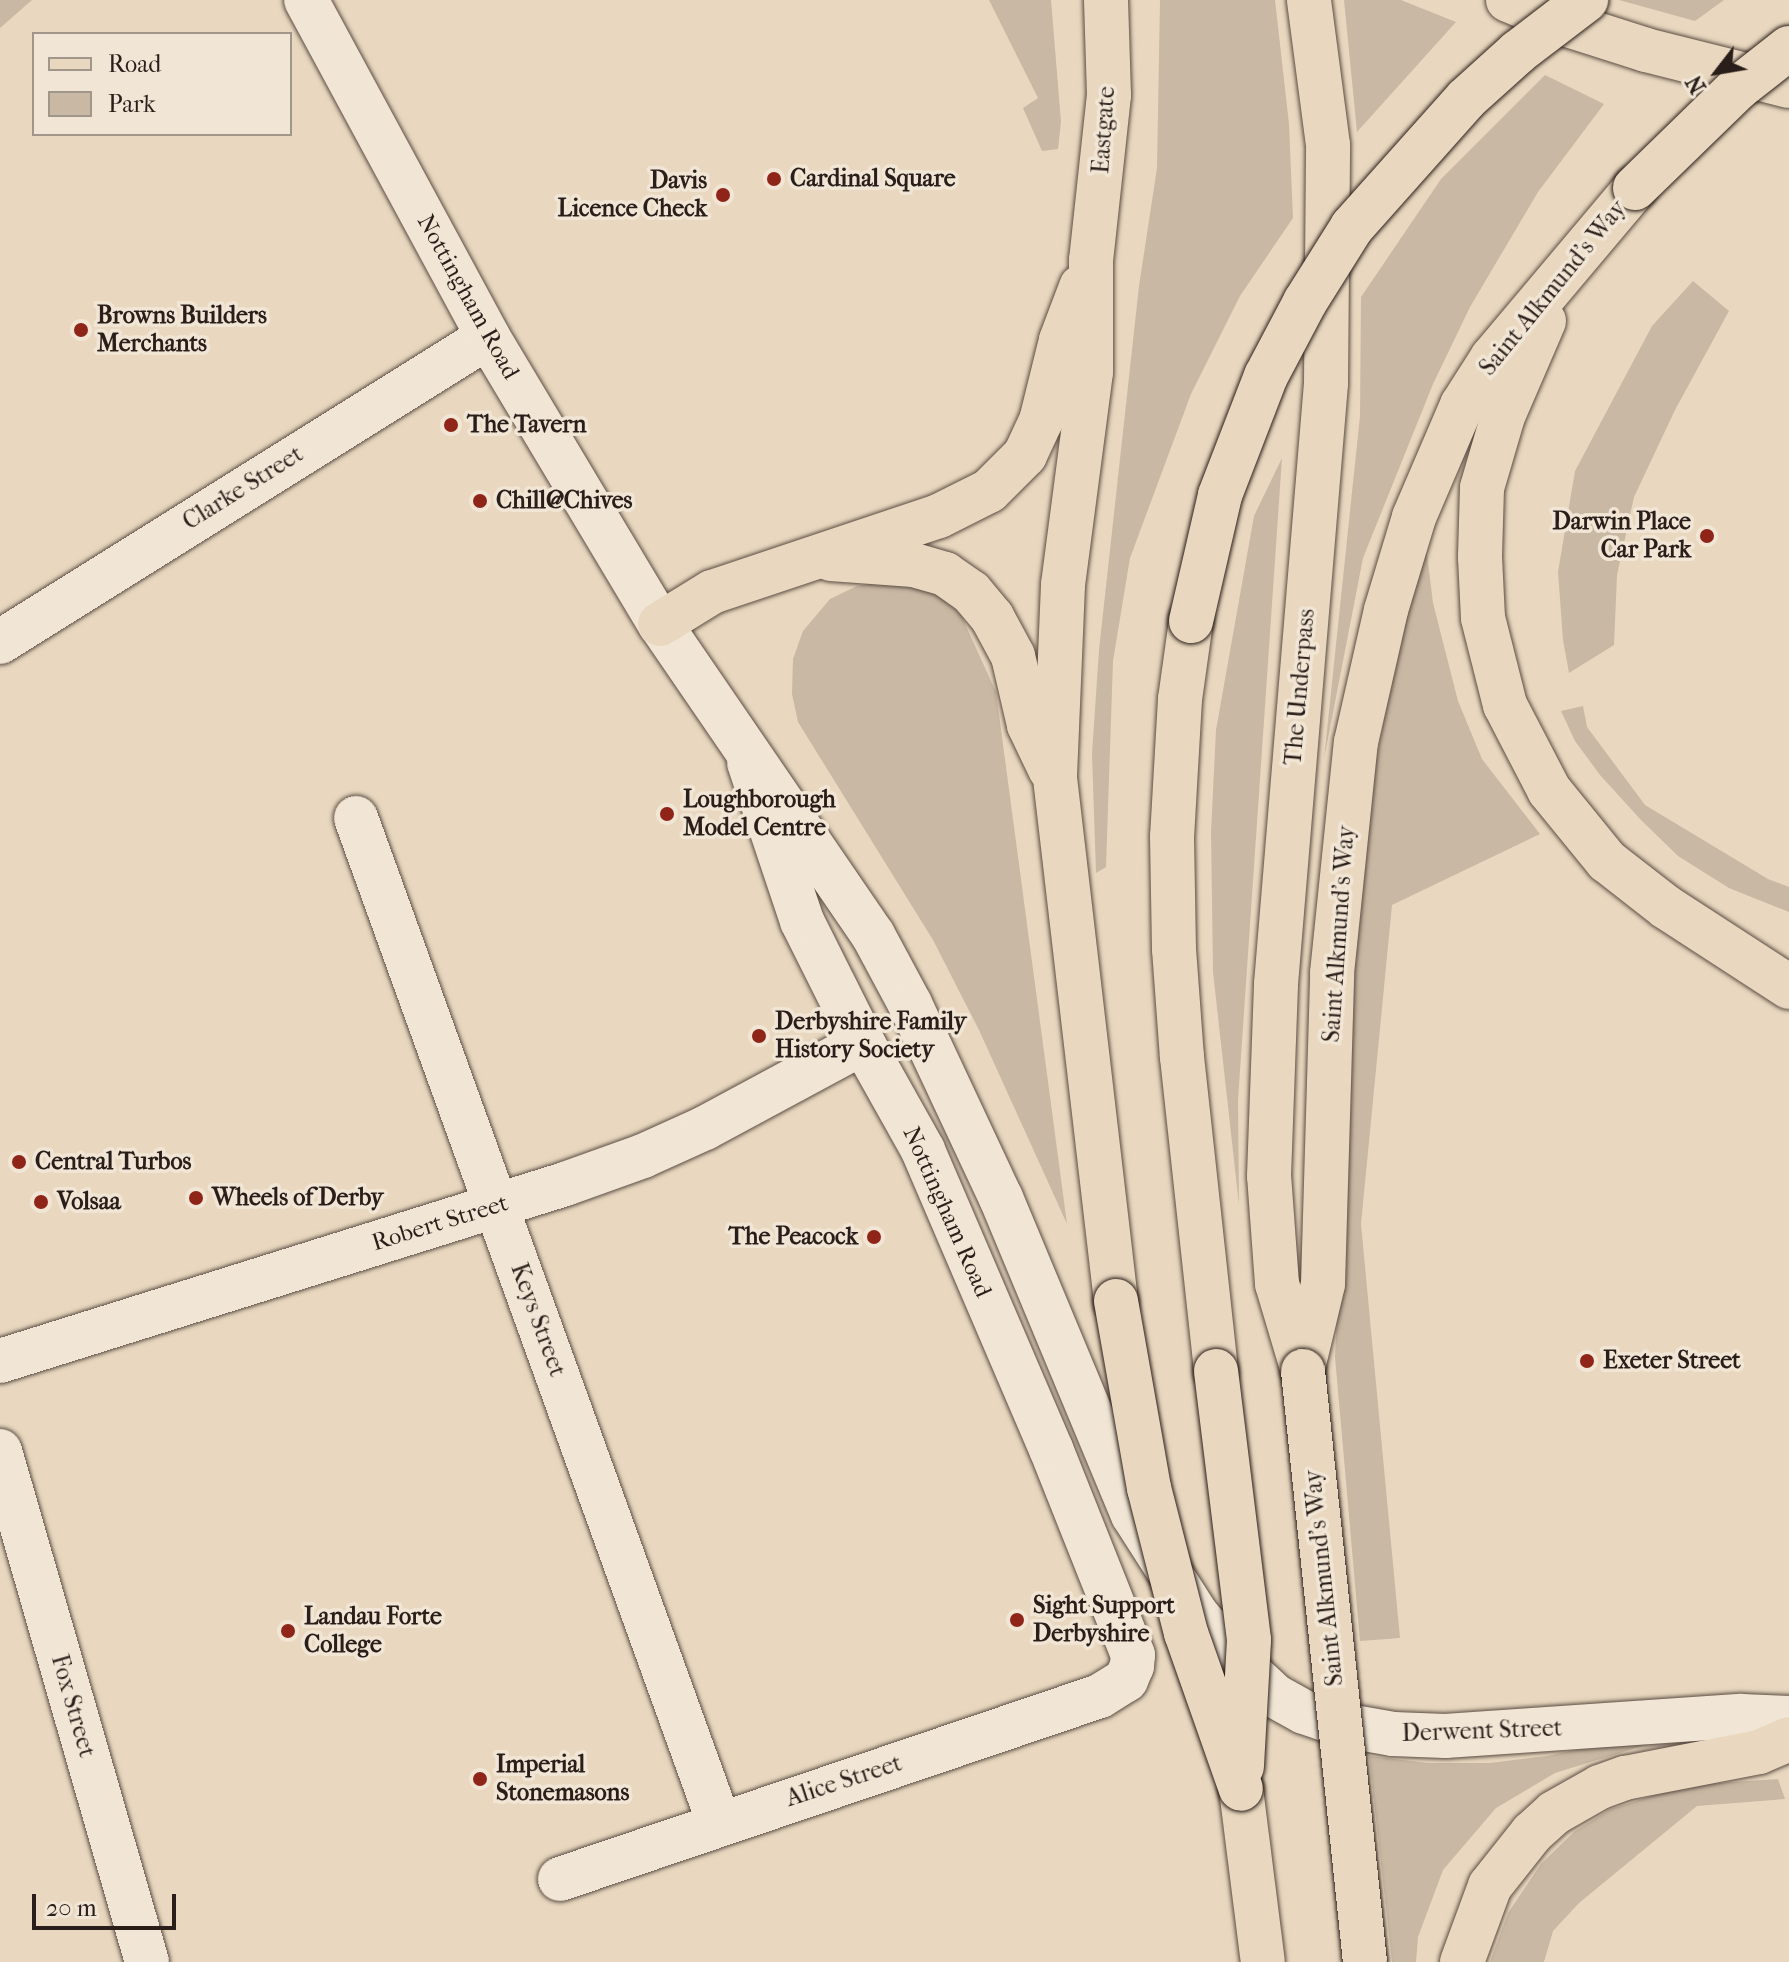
<!DOCTYPE html>
<html>
<head>
<meta charset="utf-8">
<style>
  body { margin:0 }
  #map { position:relative; width:1789px; height:1962px; overflow:hidden; background:#e9d8bf; font-family:"IM FELL French Canon",serif }
  div>[style] { position:absolute }
  .green>* { inset:0; background:#c9b8a3 }
  .roads { filter:drop-shadow(0 0 2px #5a4c43) drop-shadow(0 0 2px #5a4c43) }
  .minor>* { height:44px; margin:-22px; padding:0 22px; transform-origin:22px; border-radius:22px; background:#f1e6d5 }
  .tertiary>* { height:44px; margin:-22px; padding:0 22px; transform-origin:22px; border-radius:22px; background:#f1e6d5 }
  .primary>* { height:44px; margin:-22px; padding:0 22px; transform-origin:22px; border-radius:22px; background:#e9d8bf }
  .bridges { filter:drop-shadow(0 0 2px #2a1e1a) drop-shadow(0 0 2px #2a1e1a) }
  .primary-bridge>* { height:44px; margin:-22px; padding:0 22px; transform-origin:22px; border-radius:22px; background:#e9d8bf }
  .dots>* { width:22px; height:22px; translate:-50% -50%; box-sizing:border-box; border:4px solid #f1e6d5; border-radius:50% }
  span { translate:-50% -50%; white-space:nowrap; text-align:center; line-height:1.15; -webkit-text-stroke:7px #f1e6d5; paint-order:stroke }
  .street-label { font-size:24px; color:#2a1e1a }
  .poi-label { font-size:24px; color:#2a1e1a; font-weight:700 }
  .left { translate:0 -50%; text-align:left }
  .right { translate:-100% -50%; text-align:right }
  .legend { position:absolute; left:32px; top:32px; width:260px; height:104px; box-sizing:border-box; background:#f1e6d5; border:2px solid #a1968a; margin:0; padding:10px 14px; list-style:none; font-size:24px; color:#2a1e1a }
  .legend li { display:flex; align-items:center; gap:16px; height:40px }
  .legend b { width:40px; border:2px solid #a1968a }
  .north { position:absolute; left:1677px; top:32px; width:80px; height:80px; -webkit-text-stroke:6px #f1e6d5; paint-order:stroke; rotate:239deg; font-size:22px; font-weight:700; line-height:32px; text-align:center; color:#2a1e1a }
  .north::after { content:''; display:block; margin:auto; width:28px; height:36px; background:#2a1e1a; clip-path:polygon(50% 0,100% 100%,50% 72%,0 100%) }
  .scale { position:absolute; left:32px; top:1894px; width:144px; height:36px; box-sizing:border-box; border:4px solid #2a1e1a; border-top:0; padding-left:10px; font-size:24px; line-height:28px; white-space:nowrap; color:#2a1e1a; -webkit-text-stroke:6px #f1e6d5; paint-order:stroke }
</style>
</head>
<body>
<div id="map">
  <div class="green">
    <i style="clip-path:polygon(0 0,32px 0,0 28px)"></i>
    <i style="clip-path:polygon(989px 0,1051px 0,1061px 122px,1058px 149px,1042px 151px,1023px 108px,1038px 98px)"></i>
    <i style="clip-path:polygon(1160px 0,1275px 0,1289px 124px,1293px 218px,1240px 296px,1191px 394px,1130px 558px,1113px 661px,1106px 867px,1096px 873px,1092px 754px,1099px 650px,1139px 286px,1157px 168px)"></i>
    <i style="clip-path:polygon(1344px 0,1401px 0,1456px 22px,1357px 132px)"></i>
    <i style="clip-path:polygon(1619px 0,1724px 0,1695px 21px)"></i>
    <i style="clip-path:polygon(1545px 75px,1604px 104px,1538px 192px,1470px 307px,1433px 384px,1363px 558px,1324px 759px,1360px 416px,1361px 297px,1441px 179px)"></i>
    <i style="clip-path:polygon(1693px 281px,1729px 311px,1675px 410px,1634px 497px,1617px 575px,1614px 645px,1569px 673px,1563px 640px,1558px 572px,1575px 471px,1652px 326px)"></i>
    <i style="clip-path:polygon(1282px 458px,1238px 1100px,1239px 1205px,1213px 972px,1211px 832px,1216px 730px,1254px 516px)"></i>
    <i style="clip-path:polygon(1426px 546px,1433px 603px,1458px 701px,1482px 759px,1540px 834px,1392px 905px,1361px 1224px,1400px 1638px,1360px 1641px,1335px 1357px,1354px 965px,1375px 768px,1392px 674px)"></i>
    <i style="clip-path:polygon(883px 582px,907px 582px,939px 594px,961px 615px,996px 692px,1067px 1224px,979px 1030px,933px 940px,798px 722px,792px 694px,793px 659px,803px 631px,830px 599px,857px 586px)"></i>
    <i style="clip-path:polygon(1583px 706px,1587px 727px,1645px 805px,1768px 879px,1789px 887px,1789px 912px,1729px 888px,1678px 856px,1641px 820px,1600px 775px,1575px 741px,1561px 711px)"></i>
    <i style="clip-path:polygon(1672px 1737px,1555px 1773px,1496px 1808px,1443px 1870px,1418px 1937px,1416px 1962px,1392px 1962px,1369px 1756px,1428px 1763px,1490px 1763px,1547px 1756px,1620px 1740px)"></i>
    <i style="clip-path:polygon(1778px 1779px,1785px 1799px,1697px 1806px,1579px 1903px,1553px 1931px,1544px 1962px,1490px 1962px,1508px 1913px,1541px 1864px,1575px 1831px,1611px 1809px,1686px 1785px)"></i>
  </div>
  <div class="roads">
    <div class="minor">
      <i style="left:0;top:642px;width:575px;rotate:-32.01deg"></i>
      <i style="left:356px;top:818px;width:1069px;rotate:70.14deg"></i>
      <i style="left:0;top:1361px;width:592px;rotate:-17.39deg"></i>
      <i style="left:565px;top:1184px;width:83px;rotate:-19.7deg"></i>
      <i style="left:643px;top:1156px;width:68px;rotate:-24.3deg"></i>
      <i style="left:705px;top:1128px;width:179px;rotate:-28.3deg"></i>
      <i style="left:0;top:1451px;width:532px;rotate:73.95deg"></i>
      <i style="left:560px;top:1879px;width:570px;rotate:-18.72deg"></i>
      <i style="left:1100px;top:1696px;width:31px;rotate:-32deg"></i>
      <i style="left:1126px;top:1680px;width:15px;rotate:-67deg"></i>
      <i style="left:1132px;top:1666px;width:11px;rotate:-85deg"></i>
      <i style="left:1133px;top:1655px;width:222px;rotate:-111.7deg"></i>
      <i style="left:1051px;top:1449px;width:325px;rotate:-113.2deg"></i>
      <i style="left:923px;top:1150px;width:123px;rotate:-119.3deg"></i>
      <i style="left:863px;top:1043px;width:136px;rotate:-116.6deg"></i>
      <i style="left:802px;top:921px;width:167px;rotate:-108.5deg"></i>
    </div>
    <div class="tertiary">
      <i style="left:306px;top:0;width:383px;rotate:61.6deg"></i>
      <i style="left:488px;top:337px;width:335px;rotate:59.1deg"></i>
      <i style="left:660px;top:624px;width:377px;rotate:55.6deg"></i>
      <i style="left:873px;top:935px;width:78px;rotate:61.8deg"></i>
      <i style="left:910px;top:1004px;width:214px;rotate:64.9deg"></i>
      <i style="left:1001px;top:1198px;width:343px;rotate:67.4deg"></i>
      <i style="left:1133px;top:1515px;width:119px;rotate:57.4deg"></i>
      <i style="left:1197px;top:1615px;width:57px;rotate:49.3deg"></i>
      <i style="left:1234px;top:1658px;width:56px;rotate:42.8deg"></i>
      <i style="left:1275px;top:1696px;width:33px;rotate:29deg"></i>
      <i style="left:1304px;top:1712px;width:40px;rotate:18.9deg"></i>
      <i style="left:1342px;top:1725px;width:52px;rotate:10deg"></i>
      <i style="left:1393px;top:1734px;width:52px;rotate:2.2deg"></i>
      <i style="left:1445px;top:1736px;width:297px;rotate:-3.9deg"></i>
      <i style="left:1741px;top:1716px;width:48px;rotate:2.4deg"></i>
    </div>
    <div class="primary">
      <i style="left:1106px;top:0;width:95px;rotate:88.2deg"></i>
      <i style="left:1109px;top:95px;width:166px;rotate:96.2deg"></i>
      <i style="left:1091px;top:260px;width:112px;rotate:90deg"></i>
      <i style="left:1091px;top:372px;width:215px;rotate:97.5deg"></i>
      <i style="left:1063px;top:585px;width:193px;rotate:92.4deg"></i>
      <i style="left:1055px;top:778px;width:527px;rotate:83.35deg"></i>
      <i style="left:1508px;top:0;width:68px;rotate:22.4deg"></i>
      <i style="left:1571px;top:26px;width:79px;rotate:17.7deg"></i>
      <i style="left:1646px;top:50px;width:147px;rotate:14.1deg"></i>
      <i style="left:1544px;top:321px;width:103px;rotate:113.3deg"></i>
      <i style="left:1503px;top:416px;width:75px;rotate:106.3deg"></i>
      <i style="left:1482px;top:488px;width:69px;rotate:91.7deg"></i>
      <i style="left:1480px;top:557px;width:61px;rotate:87.2deg"></i>
      <i style="left:1483px;top:618px;width:90px;rotate:75.8deg"></i>
      <i style="left:1505px;top:705px;width:96px;rotate:62.6deg"></i>
      <i style="left:1549px;top:790px;width:92px;rotate:50.8deg"></i>
      <i style="left:1607px;top:861px;width:75px;rotate:37.9deg"></i>
      <i style="left:1666px;top:907px;width:147px;rotate:33deg"></i>
      <i style="left:831px;top:559px;width:83px;rotate:4.1deg"></i>
      <i style="left:914px;top:565px;width:32px;rotate:16deg"></i>
      <i style="left:945px;top:574px;width:32px;rotate:35deg"></i>
      <i style="left:971px;top:592px;width:33px;rotate:50deg"></i>
      <i style="left:992px;top:617px;width:44px;rotate:61.7deg"></i>
      <i style="left:1013px;top:656px;width:71px;rotate:76.9deg"></i>
      <i style="left:1029px;top:725px;width:49px;rotate:64.5deg"></i>
      <i style="left:1191px;top:621px;width:79px;rotate:98deg"></i>
      <i style="left:1180px;top:699px;width:137px;rotate:93.3deg"></i>
      <i style="left:1172px;top:836px;width:113px;rotate:89deg"></i>
      <i style="left:1174px;top:949px;width:108px;rotate:85.8deg"></i>
      <i style="left:1182px;top:1057px;width:316px;rotate:83.8deg"></i>
      <i style="left:660px;top:624px;width:61px;rotate:-31.6deg"></i>
      <i style="left:712px;top:592px;width:239px;rotate:-18.5deg"></i>
      <i style="left:939px;top:516px;width:56px;rotate:-26.6deg"></i>
      <i style="left:989px;top:491px;width:51px;rotate:-45deg"></i>
      <i style="left:1025px;top:455px;width:38px;rotate:-65deg"></i>
      <i style="left:1041px;top:421px;width:83px;rotate:-76.1deg"></i>
      <i style="left:1061px;top:340px;width:57px;rotate:-69.3deg"></i>
      <i style="left:1303px;top:1368px;width:86px;rotate:-76.6deg"></i>
      <i style="left:1323px;top:1284px;width:311px;rotate:-88.3deg"></i>
      <i style="left:1332px;top:973px;width:232px;rotate:-84.1deg"></i>
      <i style="left:1356px;top:742px;width:135px;rotate:-77.2deg"></i>
      <i style="left:1386px;top:610px;width:97px;rotate:-73.2deg"></i>
      <i style="left:1414px;top:517px;width:122px;rotate:-66.8deg"></i>
      <i style="left:1462px;top:405px;width:56px;rotate:-57.4deg"></i>
      <i style="left:1492px;top:358px;width:222px;rotate:-49.9deg"></i>
      <i style="left:1303px;top:1371px;width:91px;rotate:-106.6deg"></i>
      <i style="left:1277px;top:1284px;width:108px;rotate:-94.2deg"></i>
      <i style="left:1269px;top:1176px;width:192px;rotate:-87.9deg"></i>
      <i style="left:1276px;top:984px;width:603px;rotate:-85.24deg"></i>
      <i style="left:1326px;top:383px;width:238px;rotate:-89.5deg"></i>
      <i style="left:1328px;top:145px;width:146px;rotate:-97.5deg"></i>
      <i style="left:1241px;top:1789px;width:174px;rotate:82.8deg"></i>
      <i style="left:1462px;top:1962px;width:81px;rotate:-69.8deg"></i>
      <i style="left:1490px;top:1886px;width:68px;rotate:-51.6deg"></i>
      <i style="left:1532px;top:1833px;width:30px;rotate:-42deg"></i>
      <i style="left:1554px;top:1813px;width:53px;rotate:-29.5deg"></i>
      <i style="left:1600px;top:1787px;width:27px;rotate:-20deg"></i>
      <i style="left:1625px;top:1778px;width:136px;rotate:-11deg"></i>
      <i style="left:1759px;top:1752px;width:33px;rotate:-23deg"></i>
    </div>
  </div>
  <div class="bridges">
    <div class="primary-bridge">
      <i style="left:1635px;top:188px;width:144px;rotate:-44.2deg"></i>
      <i style="left:1738px;top:88px;width:65px;rotate:-38.1deg"></i>
      <i style="left:1191px;top:621px;width:129px;rotate:-77deg"></i>
      <i style="left:1220px;top:495px;width:128px;rotate:-68.9deg"></i>
      <i style="left:1266px;top:376px;width:84px;rotate:-62.2deg"></i>
      <i style="left:1305px;top:302px;width:89px;rotate:-57.9deg"></i>
      <i style="left:1352px;top:227px;width:171px;rotate:-48.3deg"></i>
      <i style="left:1466px;top:99px;width:70px;rotate:-42.1deg"></i>
      <i style="left:1518px;top:52px;width:86px;rotate:-37.4deg"></i>
      <i style="left:1116px;top:1301px;width:190px;rotate:80deg"></i>
      <i style="left:1149px;top:1488px;width:150px;rotate:75.7deg"></i>
      <i style="left:1186px;top:1633px;width:165px;rotate:70.6deg"></i>
      <i style="left:1216px;top:1371px;width:271px;rotate:83deg"></i>
      <i style="left:1249px;top:1640px;width:127px;rotate:93.2deg"></i>
      <i style="left:1303px;top:1371px;width:594px;rotate:84.01deg"></i>
    </div>
  </div>
  <div class="dots">
    <i style="left:774px;top:179px;background:#8f2418"></i>
    <i style="left:723px;top:195px;background:#8f2418"></i>
    <i style="left:81px;top:330px;background:#8f2418"></i>
    <i style="left:451px;top:425px;background:#8f2418"></i>
    <i style="left:480px;top:501px;background:#8f2418"></i>
    <i style="left:1707px;top:536px;background:#8f2418"></i>
    <i style="left:667px;top:814px;background:#8f2418"></i>
    <i style="left:759px;top:1036px;background:#8f2418"></i>
    <i style="left:19px;top:1162px;background:#8f2418"></i>
    <i style="left:196px;top:1198px;background:#8f2418"></i>
    <i style="left:41px;top:1202px;background:#8f2418"></i>
    <i style="left:874px;top:1237px;background:#8f2418"></i>
    <i style="left:1587px;top:1361px;background:#8f2418"></i>
    <i style="left:1017px;top:1620px;background:#8f2418"></i>
    <i style="left:288px;top:1631px;background:#8f2418"></i>
    <i style="left:480px;top:1779px;background:#8f2418"></i>
  </div>
  <div class="street-label">
    <span style="left:1104px;top:130px;rotate:-86deg">Eastgate</span>
    <span style="left:1553px;top:288px;rotate:-51deg">Saint Alkmund's Way</span>
    <span style="left:468px;top:297px;rotate:61deg">Nottingham Road</span>
    <span style="left:243px;top:488px;rotate:-32deg">Clarke Street</span>
    <span style="left:1300px;top:687px;rotate:-85deg">The Underpass</span>
    <span style="left:1339px;top:934px;rotate:-86deg">Saint Alkmund's Way</span>
    <span style="left:947px;top:1212px;rotate:66deg">Nottingham Road</span>
    <span style="left:440px;top:1223px;rotate:-17deg">Robert Street</span>
    <span style="left:538px;top:1320px;rotate:70deg">Keys Street</span>
    <span style="left:1324px;top:1578px;rotate:-96deg">Saint Alkmund's Way</span>
    <span style="left:73px;top:1706px;rotate:74deg">Fox Street</span>
    <span style="left:1482px;top:1731px;rotate:-2deg">Derwent Street</span>
    <span style="left:844px;top:1781px;rotate:-18deg">Alice Street</span>
  </div>
  <div class="poi-label">
    <span class="left" style="left:790px;top:179px">Cardinal Square</span>
    <span class="right" style="left:707px;top:195px">Davis<br>Licence Check</span>
    <span class="left" style="left:97px;top:330px">Browns Builders<br>Merchants</span>
    <span class="left" style="left:467px;top:425px">The Tavern</span>
    <span class="left" style="left:496px;top:501px">Chill@Chives</span>
    <span class="right" style="left:1691px;top:536px">Darwin Place<br>Car Park</span>
    <span class="left" style="left:683px;top:814px">Loughborough<br>Model Centre</span>
    <span class="left" style="left:775px;top:1036px">Derbyshire Family<br>History Society</span>
    <span class="left" style="left:35px;top:1162px">Central Turbos</span>
    <span class="left" style="left:212px;top:1198px">Wheels of Derby</span>
    <span class="left" style="left:57px;top:1202px">Volsaa</span>
    <span class="right" style="left:858px;top:1237px">The Peacock</span>
    <span class="left" style="left:1603px;top:1361px">Exeter Street</span>
    <span class="left" style="left:1033px;top:1620px">Sight Support<br>Derbyshire</span>
    <span class="left" style="left:304px;top:1631px">Landau Forte<br>College</span>
    <span class="left" style="left:496px;top:1779px">Imperial<br>Stonemasons</span>
  </div>
  <ul class="legend">
  <li><b style="height:10px;background:#e9d8bf"></b>Road</li>
  <li><b style="height:22px;background:#c9b8a3"></b>Park</li>
  </ul>
  <div class="north">N</div>
  <div class="scale">20 m</div>
</div>
</body>
</html>
